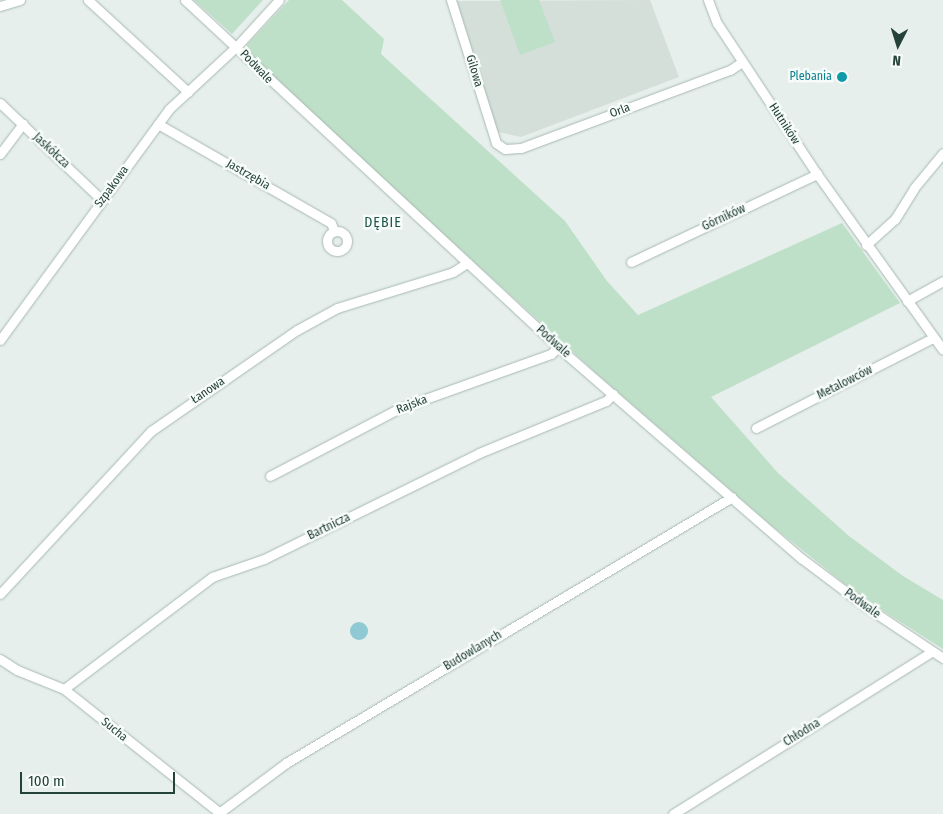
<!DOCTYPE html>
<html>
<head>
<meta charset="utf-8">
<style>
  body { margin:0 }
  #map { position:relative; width:943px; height:814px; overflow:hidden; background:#e6efeb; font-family:"Fira Sans Condensed",sans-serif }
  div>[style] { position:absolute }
  .built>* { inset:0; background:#d4dfda }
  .green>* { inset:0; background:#bfe0c8 }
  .water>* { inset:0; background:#8ec9d4 }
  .round { border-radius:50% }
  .roads { filter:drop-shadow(0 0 1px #a8b8b2) drop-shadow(0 0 1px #a8b8b2) }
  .minor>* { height:9px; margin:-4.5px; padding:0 4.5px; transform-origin:4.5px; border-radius:4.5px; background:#fff }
  .minor>.ring { margin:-4.5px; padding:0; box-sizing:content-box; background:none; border:9px solid #fff; border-radius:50% }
  .dots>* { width:14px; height:14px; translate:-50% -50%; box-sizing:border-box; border:2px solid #f7fbf9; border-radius:50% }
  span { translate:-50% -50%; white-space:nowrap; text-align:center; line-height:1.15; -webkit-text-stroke:5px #f7fbf9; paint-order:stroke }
  .street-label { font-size:12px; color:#24423a }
  .culture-label { font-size:12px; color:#0d838f }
  .right { translate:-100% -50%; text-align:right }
  .neighbourhood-label { font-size:14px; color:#1f5548; letter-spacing:1px }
  .north { position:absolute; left:873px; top:20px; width:50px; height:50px; -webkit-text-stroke:4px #f7fbf9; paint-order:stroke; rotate:185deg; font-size:14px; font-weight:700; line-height:20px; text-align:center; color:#24423a }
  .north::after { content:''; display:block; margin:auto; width:18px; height:22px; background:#24423a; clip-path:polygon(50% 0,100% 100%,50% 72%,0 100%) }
  .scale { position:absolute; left:20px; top:772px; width:155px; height:22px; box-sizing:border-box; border:2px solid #24423a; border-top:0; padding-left:6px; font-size:15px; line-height:18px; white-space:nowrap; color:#24423a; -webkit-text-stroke:4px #f7fbf9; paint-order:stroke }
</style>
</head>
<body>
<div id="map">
  <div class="built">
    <i style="clip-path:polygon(650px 0,679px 77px,521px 137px,498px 132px,457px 1px)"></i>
  </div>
  <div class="green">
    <i style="clip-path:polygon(194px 0,263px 0,232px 34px)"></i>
    <i style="clip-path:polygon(289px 0,342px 0,384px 39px,381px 54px,565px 221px,607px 281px,638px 315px,842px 223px,900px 303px,711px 397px,778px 473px,849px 536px,903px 576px,943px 600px,943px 649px,860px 596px,771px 525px,596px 373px,255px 62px,248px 55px,247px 45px)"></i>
    <i style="clip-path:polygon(500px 0,539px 0,555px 42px,520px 55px)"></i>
  </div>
  <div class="water">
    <i class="round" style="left:350px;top:622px;width:18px;height:18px"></i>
  </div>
  <div class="roads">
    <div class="minor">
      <i style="left:88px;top:0;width:136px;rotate:42.6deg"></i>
      <i style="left:185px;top:0;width:509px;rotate:42.93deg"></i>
      <i style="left:558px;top:347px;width:322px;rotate:41deg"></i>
      <i style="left:801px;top:558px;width:80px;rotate:36.9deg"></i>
      <i style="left:865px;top:606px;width:94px;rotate:33.7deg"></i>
      <i style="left:451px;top:0;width:150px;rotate:72.5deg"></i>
      <i style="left:496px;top:143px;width:11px;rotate:34deg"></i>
      <i style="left:505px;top:149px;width:16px;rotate:-4deg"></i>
      <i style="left:521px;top:148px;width:223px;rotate:-20.5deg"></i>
      <i style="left:730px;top:70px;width:14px;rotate:-34deg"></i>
      <i style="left:708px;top:0;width:25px;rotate:69deg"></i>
      <i style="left:717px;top:23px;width:181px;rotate:56.5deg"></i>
      <i style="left:817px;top:174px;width:216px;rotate:54.4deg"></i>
      <i style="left:0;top:6px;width:21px;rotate:-17deg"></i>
      <i style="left:0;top:103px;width:141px;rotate:43.6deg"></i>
      <i style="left:158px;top:124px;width:199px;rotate:29.8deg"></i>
      <i style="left:331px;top:223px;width:9px;rotate:69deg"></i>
      <i style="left:0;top:154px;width:38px;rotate:-53deg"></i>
      <i class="ring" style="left:327px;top:231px;width:11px;height:11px"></i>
      <i style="left:866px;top:245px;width:39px;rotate:-42deg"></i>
      <i style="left:895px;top:219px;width:36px;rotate:-58deg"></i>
      <i style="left:914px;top:188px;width:45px;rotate:-50.4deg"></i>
      <i style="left:631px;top:262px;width:206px;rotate:-25.3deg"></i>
      <i style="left:907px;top:301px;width:41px;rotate:-29.1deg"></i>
      <i style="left:0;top:340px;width:286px;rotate:-53.8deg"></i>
      <i style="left:169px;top:109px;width:93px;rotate:-42.8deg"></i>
      <i style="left:237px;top:46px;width:62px;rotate:-47.6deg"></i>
      <i style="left:756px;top:428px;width:199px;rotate:-27deg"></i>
      <i style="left:270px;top:476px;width:147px;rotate:-27.6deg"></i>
      <i style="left:400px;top:408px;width:160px;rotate:-19.7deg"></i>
      <i style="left:551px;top:354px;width:10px;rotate:-45deg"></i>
      <i style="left:0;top:594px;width:222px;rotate:-47.2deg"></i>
      <i style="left:151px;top:431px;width:178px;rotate:-34.7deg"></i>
      <i style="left:297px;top:330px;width:46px;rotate:-28.8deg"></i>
      <i style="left:337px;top:308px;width:121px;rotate:-17.2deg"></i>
      <i style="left:453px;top:272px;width:17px;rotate:-33deg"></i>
      <i style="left:0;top:659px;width:20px;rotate:33deg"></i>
      <i style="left:17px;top:670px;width:51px;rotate:22deg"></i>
      <i style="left:64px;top:689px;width:201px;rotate:38.5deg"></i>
      <i style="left:64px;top:689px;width:186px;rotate:-37.1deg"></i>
      <i style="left:212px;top:577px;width:55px;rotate:-19.1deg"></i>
      <i style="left:264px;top:559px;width:240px;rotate:-26.2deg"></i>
      <i style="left:479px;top:453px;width:137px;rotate:-22.3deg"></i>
      <i style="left:606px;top:401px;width:10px;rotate:-45deg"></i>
      <i style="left:219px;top:813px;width:84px;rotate:-36.7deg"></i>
      <i style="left:286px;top:763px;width:519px;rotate:-30.81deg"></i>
      <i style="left:673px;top:814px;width:305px;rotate:-32.1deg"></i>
    </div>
  </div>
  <div class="dots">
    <i style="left:842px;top:77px;background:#0f9aa8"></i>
  </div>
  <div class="street-label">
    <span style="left:256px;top:67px;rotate:46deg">Podwale</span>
    <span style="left:474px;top:71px;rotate:73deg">Gilowa</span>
    <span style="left:620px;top:111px;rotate:-21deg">Orla</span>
    <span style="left:784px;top:124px;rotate:57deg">Hutników</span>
    <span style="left:51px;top:151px;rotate:43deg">Jaskółcza</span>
    <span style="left:248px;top:175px;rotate:30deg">Jastrzębia</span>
    <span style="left:112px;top:187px;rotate:-54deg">Szpakowa</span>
    <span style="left:724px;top:218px;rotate:-25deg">Górników</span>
    <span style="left:553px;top:342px;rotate:42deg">Podwale</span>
    <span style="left:845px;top:383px;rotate:-27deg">Metalowców</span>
    <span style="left:208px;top:391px;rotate:-34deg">Łanowa</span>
    <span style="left:412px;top:405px;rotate:-21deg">Rajska</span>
    <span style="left:329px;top:527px;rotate:-26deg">Bartnicza</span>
    <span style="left:862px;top:604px;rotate:36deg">Podwale</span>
    <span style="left:473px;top:651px;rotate:-31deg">Budowlanych</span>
    <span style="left:114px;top:730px;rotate:39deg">Sucha</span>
    <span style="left:802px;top:733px;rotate:-32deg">Chłodna</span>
  </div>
  <div class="culture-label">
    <span class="right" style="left:832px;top:77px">Plebania</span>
  </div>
  <div class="neighbourhood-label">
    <span style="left:383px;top:223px">DĘBIE</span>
  </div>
  <div class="north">N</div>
  <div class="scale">100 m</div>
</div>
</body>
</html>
